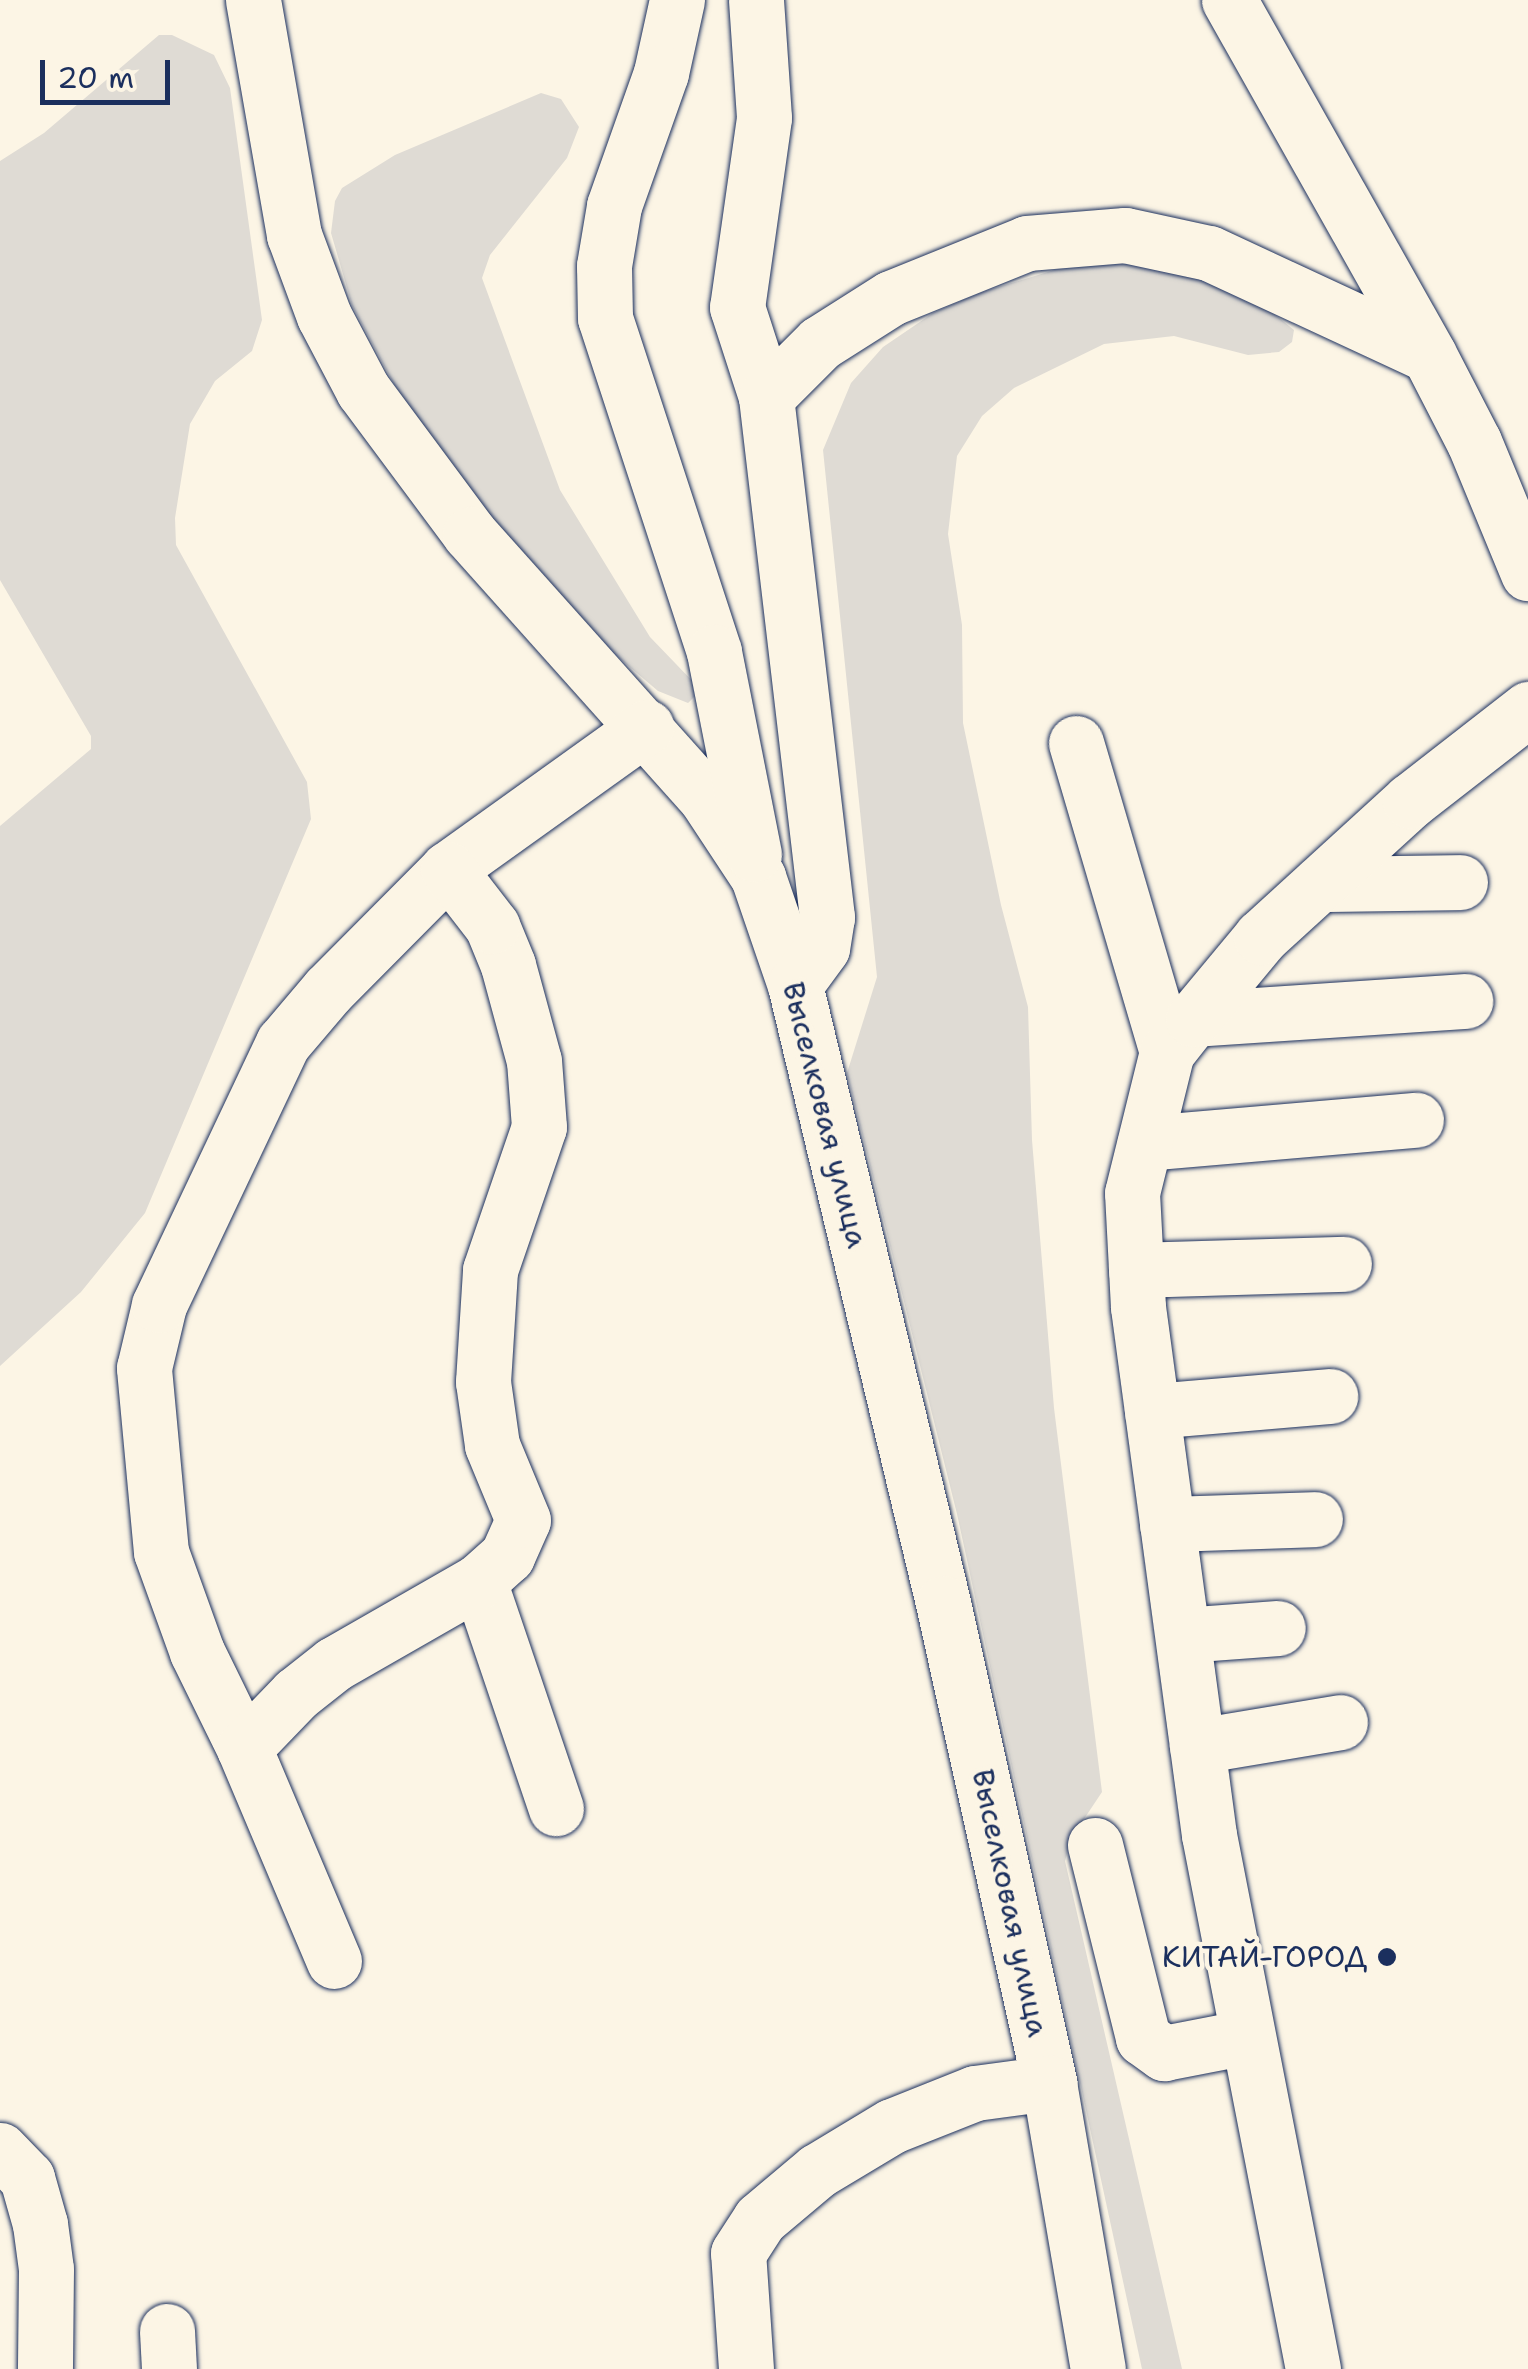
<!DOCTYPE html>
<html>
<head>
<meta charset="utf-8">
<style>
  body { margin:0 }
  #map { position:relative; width:1528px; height:2369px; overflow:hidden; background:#fcf5e5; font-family:"Shantell Sans",sans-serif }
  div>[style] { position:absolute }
  .green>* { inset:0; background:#dfdbd4 }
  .roads { filter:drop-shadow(0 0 2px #1b2f5e) drop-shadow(0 0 2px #1b2f5e) }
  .minor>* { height:55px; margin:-27.5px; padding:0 27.5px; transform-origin:27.5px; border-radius:27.5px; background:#fcf5e5 }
  .dots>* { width:28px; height:28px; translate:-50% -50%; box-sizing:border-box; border:5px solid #fcf5e5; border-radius:50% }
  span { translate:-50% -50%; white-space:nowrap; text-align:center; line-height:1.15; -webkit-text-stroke:9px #fcf5e5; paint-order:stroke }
  .street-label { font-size:30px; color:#1b2f5e }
  .poi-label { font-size:30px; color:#1b2f5e }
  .right { translate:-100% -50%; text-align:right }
  .scale { position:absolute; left:40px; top:60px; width:130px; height:45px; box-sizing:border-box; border:5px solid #1b2f5e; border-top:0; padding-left:12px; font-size:30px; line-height:35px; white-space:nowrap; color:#1b2f5e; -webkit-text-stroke:8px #fcf5e5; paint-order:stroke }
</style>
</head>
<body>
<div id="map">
  <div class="green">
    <i style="clip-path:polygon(159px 35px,172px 35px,214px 55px,230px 88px,262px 320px,252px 351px,215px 381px,190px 424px,175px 518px,176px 545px,307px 782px,311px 819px,145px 1213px,81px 1292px,0 1366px,0 826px,91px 749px,91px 736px,0 580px,0 161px,44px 133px)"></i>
    <i style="clip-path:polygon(541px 93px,561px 99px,579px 127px,567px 158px,490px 255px,482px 278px,560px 490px,650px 637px,701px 690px,688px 703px,658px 691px,591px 634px,499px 538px,395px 386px,352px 305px,331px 233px,335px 201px,342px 188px,395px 155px)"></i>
    <i style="clip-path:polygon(1087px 260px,1157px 267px,1202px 277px,1263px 305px,1294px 330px,1292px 342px,1279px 352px,1248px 355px,1174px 336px,1104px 344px,1014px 388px,982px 416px,957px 456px,948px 534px,962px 625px,963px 723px,1001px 905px,1028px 1007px,1032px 1140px,1054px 1408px,1102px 1792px,1072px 1837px,1065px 1861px,1182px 2369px,1142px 2369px,957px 1514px,847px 1073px,877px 977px,823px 450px,851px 383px,883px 347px,933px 313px,979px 293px)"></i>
  </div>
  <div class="roads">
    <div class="minor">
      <i style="left:253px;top:0;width:239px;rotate:80.1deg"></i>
      <i style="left:294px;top:235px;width:86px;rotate:69.7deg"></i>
      <i style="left:324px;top:316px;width:84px;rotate:62.2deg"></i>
      <i style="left:363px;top:390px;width:179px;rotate:53.4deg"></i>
      <i style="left:470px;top:534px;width:354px;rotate:48.2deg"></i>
      <i style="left:706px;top:798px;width:95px;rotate:56.6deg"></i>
      <i style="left:758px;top:877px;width:114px;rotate:71.1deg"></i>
      <i style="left:795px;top:985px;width:635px;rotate:76.53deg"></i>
      <i style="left:943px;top:1603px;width:492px;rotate:77.5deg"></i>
      <i style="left:1049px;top:2083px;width:290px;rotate:80.3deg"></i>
      <i style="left:677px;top:0;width:75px;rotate:102.4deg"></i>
      <i style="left:661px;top:73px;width:141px;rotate:109.5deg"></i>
      <i style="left:614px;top:206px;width:61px;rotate:99.5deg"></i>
      <i style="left:604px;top:266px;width:52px;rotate:88.9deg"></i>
      <i style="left:605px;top:318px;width:351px;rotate:71.9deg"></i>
      <i style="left:714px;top:652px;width:206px;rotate:78.8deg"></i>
      <i style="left:756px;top:0;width:118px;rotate:86.1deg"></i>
      <i style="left:764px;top:118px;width:191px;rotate:98.1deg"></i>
      <i style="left:737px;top:307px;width:95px;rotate:72.1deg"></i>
      <i style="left:766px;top:397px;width:524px;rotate:83.31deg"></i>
      <i style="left:827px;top:917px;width:31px;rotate:99deg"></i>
      <i style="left:822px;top:948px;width:46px;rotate:126.1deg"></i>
      <i style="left:1229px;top:0;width:407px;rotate:60.6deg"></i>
      <i style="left:1429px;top:355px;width:98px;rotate:62.7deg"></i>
      <i style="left:1474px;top:442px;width:142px;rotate:67.6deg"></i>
      <i style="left:766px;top:397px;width:76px;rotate:-45deg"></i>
      <i style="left:820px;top:343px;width:84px;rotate:-32.4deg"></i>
      <i style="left:891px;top:298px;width:147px;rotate:-22deg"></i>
      <i style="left:1027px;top:243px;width:98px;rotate:-4.7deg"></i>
      <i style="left:1125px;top:235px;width:86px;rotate:12.1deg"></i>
      <i style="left:1209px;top:253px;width:242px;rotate:24.9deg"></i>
      <i style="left:1076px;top:743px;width:322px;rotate:73.6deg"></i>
      <i style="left:1320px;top:884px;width:140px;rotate:-0.8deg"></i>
      <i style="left:1193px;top:1019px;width:273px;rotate:-3.8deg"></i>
      <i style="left:1145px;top:1143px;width:272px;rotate:-4.9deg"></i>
      <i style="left:1136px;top:1270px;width:208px;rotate:-1.7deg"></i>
      <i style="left:1152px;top:1411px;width:179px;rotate:-4.8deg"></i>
      <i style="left:1167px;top:1524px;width:148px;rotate:-1.9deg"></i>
      <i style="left:479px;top:1581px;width:240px;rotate:71.3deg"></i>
      <i style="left:1183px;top:1635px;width:95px;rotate:-4.2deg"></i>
      <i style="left:1197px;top:1746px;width:145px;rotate:-9.5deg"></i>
      <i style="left:244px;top:1748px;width:107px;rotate:-116.1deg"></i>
      <i style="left:197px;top:1652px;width:106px;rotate:-109.8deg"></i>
      <i style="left:161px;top:1552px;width:185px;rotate:-95.3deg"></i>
      <i style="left:144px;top:1368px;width:65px;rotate:-76.6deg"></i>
      <i style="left:159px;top:1305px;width:290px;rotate:-64.7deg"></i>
      <i style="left:283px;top:1043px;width:70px;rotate:-49.7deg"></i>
      <i style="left:328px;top:990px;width:170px;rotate:-45.2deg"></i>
      <i style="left:448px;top:869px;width:244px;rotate:-35.6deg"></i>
      <i style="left:1095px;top:1845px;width:199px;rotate:76deg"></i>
      <i style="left:1143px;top:2038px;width:26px;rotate:36deg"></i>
      <i style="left:1164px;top:2053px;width:84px;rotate:-11deg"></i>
      <i style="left:334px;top:1961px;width:231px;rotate:-112.9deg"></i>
      <i style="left:244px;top:1748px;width:75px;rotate:-46.1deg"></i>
      <i style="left:296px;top:1694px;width:48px;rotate:-38.3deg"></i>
      <i style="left:334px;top:1664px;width:167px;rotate:-29.8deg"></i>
      <i style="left:479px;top:1581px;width:38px;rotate:-42deg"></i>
      <i style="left:507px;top:1556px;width:39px;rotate:-66deg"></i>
      <i style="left:523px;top:1520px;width:81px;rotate:-112.5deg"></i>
      <i style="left:492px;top:1445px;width:64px;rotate:-98.1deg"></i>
      <i style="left:483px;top:1382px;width:112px;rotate:-86.4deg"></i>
      <i style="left:490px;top:1270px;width:151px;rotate:-71.1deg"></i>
      <i style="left:539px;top:1127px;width:66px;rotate:-94.3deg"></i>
      <i style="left:534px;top:1061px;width:99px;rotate:-105.2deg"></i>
      <i style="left:508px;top:965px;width:42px;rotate:-112.3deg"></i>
      <i style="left:492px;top:926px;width:72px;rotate:-127.7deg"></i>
      <i style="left:0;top:2150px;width:39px;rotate:46deg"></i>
      <i style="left:27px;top:2178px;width:48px;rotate:74.2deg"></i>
      <i style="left:40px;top:2224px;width:45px;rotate:82.4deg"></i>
      <i style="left:46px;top:2269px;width:100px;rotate:90.6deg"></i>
      <i style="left:167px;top:2331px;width:38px;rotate:87deg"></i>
      <i style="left:746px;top:2369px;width:116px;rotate:-93.9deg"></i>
      <i style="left:738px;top:2253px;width:40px;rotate:-57.1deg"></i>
      <i style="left:760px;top:2219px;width:75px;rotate:-40.1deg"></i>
      <i style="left:817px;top:2171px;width:87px;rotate:-31deg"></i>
      <i style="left:892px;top:2126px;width:89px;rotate:-21.7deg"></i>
      <i style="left:975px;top:2093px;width:75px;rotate:-7.7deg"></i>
      <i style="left:1313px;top:2369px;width:544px;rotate:-101.02deg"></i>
      <i style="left:1209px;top:1835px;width:533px;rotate:-97.66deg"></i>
      <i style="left:1138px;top:1307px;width:114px;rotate:-93deg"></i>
      <i style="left:1132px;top:1193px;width:145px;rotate:-76.1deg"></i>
      <i style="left:1167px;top:1052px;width:42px;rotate:-51.8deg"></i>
      <i style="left:1193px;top:1019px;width:107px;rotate:-50.3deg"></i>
      <i style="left:1261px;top:937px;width:202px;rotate:-42.4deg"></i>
      <i style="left:1410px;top:801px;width:150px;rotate:-37.9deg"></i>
    </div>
  </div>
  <div class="dots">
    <i style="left:1387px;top:1957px;background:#1b2f5e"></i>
  </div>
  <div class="street-label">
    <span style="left:825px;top:1115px;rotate:76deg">Выселковая улица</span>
    <span style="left:1010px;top:1903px;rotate:78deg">Выселковая улица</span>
  </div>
  <div class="poi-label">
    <span class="right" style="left:1367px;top:1957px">КИТАЙ-ГОРОД</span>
  </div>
  <div class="scale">20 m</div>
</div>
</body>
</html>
